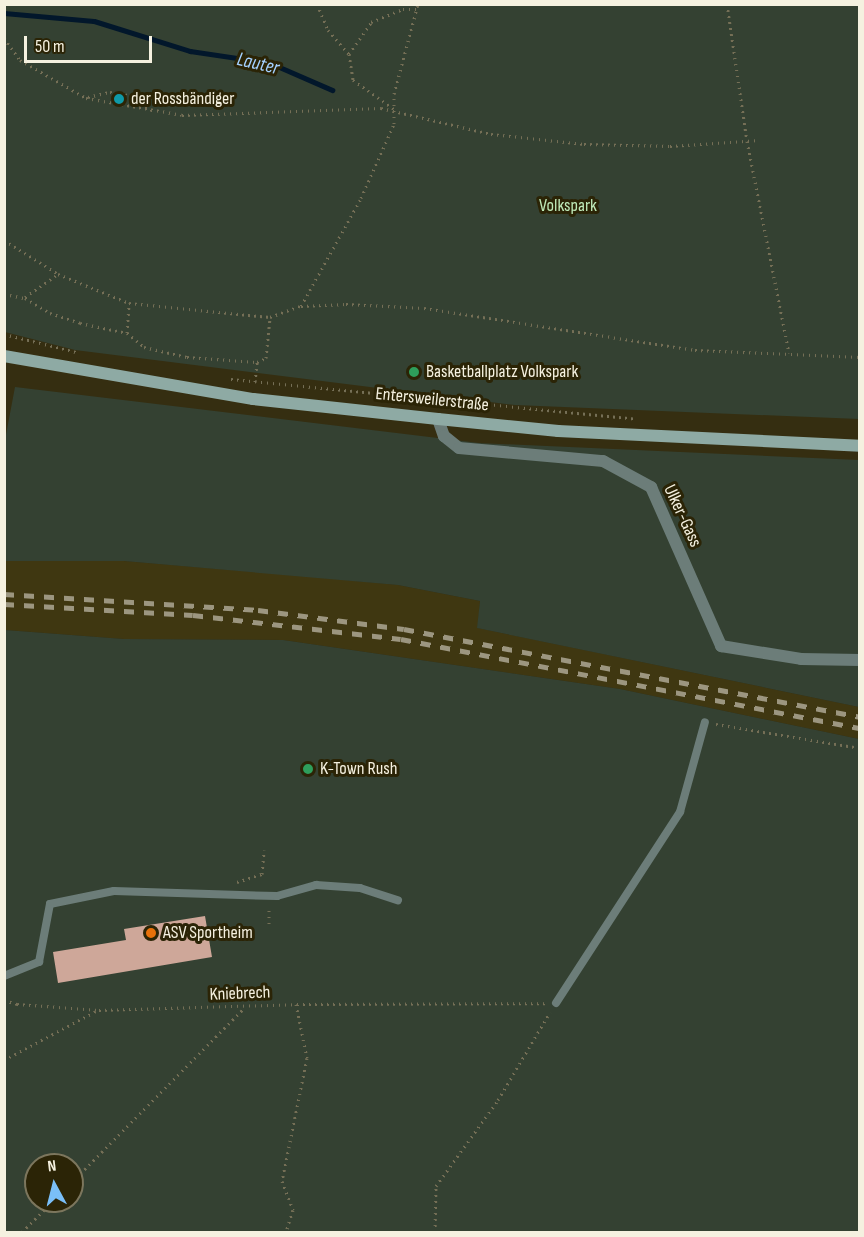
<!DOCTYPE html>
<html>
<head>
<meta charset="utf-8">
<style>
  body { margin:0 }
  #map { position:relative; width:864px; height:1237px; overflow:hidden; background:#352e11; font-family:"Sofia Sans Condensed",sans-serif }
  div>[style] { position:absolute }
  .built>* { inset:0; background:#3f3711 }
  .green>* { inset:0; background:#344132 }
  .stream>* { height:5px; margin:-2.5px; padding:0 2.5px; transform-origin:2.5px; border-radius:2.5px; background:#02172b }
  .building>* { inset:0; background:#cea799 }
  .path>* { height:3px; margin-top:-1.5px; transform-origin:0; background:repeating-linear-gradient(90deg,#756f56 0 1.5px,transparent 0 6px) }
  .service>* { height:8px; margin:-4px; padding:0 4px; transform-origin:4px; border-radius:4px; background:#6c7d79 }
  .minor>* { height:12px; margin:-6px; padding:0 6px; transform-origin:6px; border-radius:6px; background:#6c7d79 }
  .secondary>* { height:12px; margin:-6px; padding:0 6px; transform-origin:6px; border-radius:6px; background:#8eaaa4 }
  .rail>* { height:4.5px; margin-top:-2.25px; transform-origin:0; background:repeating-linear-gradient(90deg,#9c9680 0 10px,transparent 0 20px) }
  .dots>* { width:16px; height:16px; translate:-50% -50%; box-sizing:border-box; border:3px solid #2b2406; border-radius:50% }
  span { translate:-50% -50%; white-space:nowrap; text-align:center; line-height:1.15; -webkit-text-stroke:6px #2b2406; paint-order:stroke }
  .poi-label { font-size:18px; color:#f5f1e0 }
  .left { translate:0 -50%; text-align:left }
  .park-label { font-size:18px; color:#bee9b8 }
  .street-label { font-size:18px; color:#f5f1e0 }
  .water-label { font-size:20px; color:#a4d1ff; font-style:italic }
  .frame { position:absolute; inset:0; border:6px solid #f5f1e0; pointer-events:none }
  .north { position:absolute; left:24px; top:1153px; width:60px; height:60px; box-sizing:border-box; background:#2b2406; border:2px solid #7c765d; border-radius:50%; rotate:353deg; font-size:16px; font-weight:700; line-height:24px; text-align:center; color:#f5f1e0 }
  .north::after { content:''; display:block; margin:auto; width:21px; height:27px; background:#7abff8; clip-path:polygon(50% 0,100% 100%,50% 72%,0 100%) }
  .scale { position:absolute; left:24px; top:36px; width:128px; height:27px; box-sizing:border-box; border:3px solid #f5f1e0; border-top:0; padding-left:8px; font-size:18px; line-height:21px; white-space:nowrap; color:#f5f1e0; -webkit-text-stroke:4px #2b2406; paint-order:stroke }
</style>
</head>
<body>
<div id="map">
  <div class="built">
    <i style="clip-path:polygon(4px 561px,124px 561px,293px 575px,398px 585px,480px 601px,478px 628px,859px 707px,859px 739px,620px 689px,283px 640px,124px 639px,5px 630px)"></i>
  </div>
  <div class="green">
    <i style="clip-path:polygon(4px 5px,859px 5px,859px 419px,515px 405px,75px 350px,5px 332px)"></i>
    <i style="clip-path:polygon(15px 387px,479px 443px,859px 460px,859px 707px,477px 628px,480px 601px,398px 585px,124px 561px,5px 561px,5px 440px)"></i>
    <i style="clip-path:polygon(evenodd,5px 630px,124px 639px,283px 640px,620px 689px,859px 739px,859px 1232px,5px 1232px,5px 630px,36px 1165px,72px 1165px,72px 1201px,36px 1201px,36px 1165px)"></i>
  </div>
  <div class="stream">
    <i style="left:4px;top:13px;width:90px;rotate:5.1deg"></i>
    <i style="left:94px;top:21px;width:101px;rotate:17.4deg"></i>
    <i style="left:190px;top:51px;width:81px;rotate:8.5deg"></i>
    <i style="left:270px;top:63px;width:68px;rotate:23.5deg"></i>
  </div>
  <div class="building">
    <i style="clip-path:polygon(205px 916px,212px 957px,58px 983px,53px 952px,126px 940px,124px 929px)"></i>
  </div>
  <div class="path">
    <i style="left:317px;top:4px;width:28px;rotate:67deg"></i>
    <i style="left:328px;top:30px;width:32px;rotate:49deg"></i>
    <i style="left:349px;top:54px;width:26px;rotate:81deg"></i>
    <i style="left:353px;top:80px;width:50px;rotate:35.3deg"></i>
    <i style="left:727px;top:4px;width:138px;rotate:81.7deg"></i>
    <i style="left:747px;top:141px;width:216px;rotate:78.8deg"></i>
    <i style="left:4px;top:38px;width:27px;rotate:54deg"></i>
    <i style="left:20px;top:60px;width:76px;rotate:29.9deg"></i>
    <i style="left:86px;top:98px;width:97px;rotate:10deg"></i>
    <i style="left:182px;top:115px;width:199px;rotate:-2deg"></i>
    <i style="left:381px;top:108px;width:113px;rotate:13.3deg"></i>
    <i style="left:491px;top:134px;width:94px;rotate:6.1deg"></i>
    <i style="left:584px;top:144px;width:86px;rotate:1.3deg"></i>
    <i style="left:670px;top:146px;width:90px;rotate:-3.8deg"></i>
    <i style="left:349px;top:54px;width:39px;rotate:-55deg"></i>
    <i style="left:371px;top:22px;width:35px;rotate:-22deg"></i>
    <i style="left:403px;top:9px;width:14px"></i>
    <i style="left:88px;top:97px;width:23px;rotate:-13deg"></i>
    <i style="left:110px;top:92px;width:15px;rotate:8deg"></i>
    <i style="left:125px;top:94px;width:33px;rotate:31deg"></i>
    <i style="left:4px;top:108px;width:17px;rotate:90deg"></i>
    <i style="left:4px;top:240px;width:64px;rotate:32.2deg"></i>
    <i style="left:58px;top:274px;width:77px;rotate:22.2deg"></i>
    <i style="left:129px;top:303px;width:142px;rotate:5.7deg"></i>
    <i style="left:270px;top:317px;width:33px;rotate:-20deg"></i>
    <i style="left:301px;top:306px;width:45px;rotate:-2.5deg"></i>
    <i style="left:346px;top:304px;width:78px;rotate:2.9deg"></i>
    <i style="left:424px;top:308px;width:274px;rotate:8.8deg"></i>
    <i style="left:695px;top:350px;width:165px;rotate:2.4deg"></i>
    <i style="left:4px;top:294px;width:21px;rotate:11deg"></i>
    <i style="left:25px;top:298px;width:29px;rotate:31deg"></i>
    <i style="left:50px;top:313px;width:32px;rotate:18deg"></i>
    <i style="left:80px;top:323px;width:48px;rotate:12deg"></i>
    <i style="left:127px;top:333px;width:22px;rotate:39deg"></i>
    <i style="left:144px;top:347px;width:44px;rotate:13.1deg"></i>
    <i style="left:187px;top:357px;width:70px;rotate:4.1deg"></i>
    <i style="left:25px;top:297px;width:40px;rotate:-34.9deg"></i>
    <i style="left:301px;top:306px;width:124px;rotate:-60.9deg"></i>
    <i style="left:361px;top:198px;width:81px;rotate:-66deg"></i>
    <i style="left:394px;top:124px;width:30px;rotate:-90deg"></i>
    <i style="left:394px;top:94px;width:93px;rotate:-75.1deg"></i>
    <i style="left:127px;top:333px;width:30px;rotate:-86deg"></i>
    <i style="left:4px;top:334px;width:74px;rotate:14deg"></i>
    <i style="left:231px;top:379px;width:407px;rotate:5.6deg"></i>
    <i style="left:255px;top:382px;width:20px;rotate:-84deg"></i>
    <i style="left:257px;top:362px;width:10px;rotate:-24deg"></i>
    <i style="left:266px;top:358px;width:40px;rotate:-84.3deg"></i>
    <i style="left:716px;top:724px;width:146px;rotate:9.5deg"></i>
    <i style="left:237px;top:882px;width:26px;rotate:-18deg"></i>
    <i style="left:262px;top:874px;width:24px;rotate:-85deg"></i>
    <i style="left:269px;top:924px;width:17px;rotate:-90deg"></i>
    <i style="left:4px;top:1000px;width:14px;rotate:17deg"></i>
    <i style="left:17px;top:1004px;width:82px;rotate:4.2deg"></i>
    <i style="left:99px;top:1010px;width:197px;rotate:-1.7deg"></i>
    <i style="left:296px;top:1004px;width:55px;rotate:78.5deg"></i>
    <i style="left:307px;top:1058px;width:126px;rotate:101.5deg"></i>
    <i style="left:282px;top:1181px;width:31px;rotate:69deg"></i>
    <i style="left:293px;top:1210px;width:23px;rotate:108deg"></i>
    <i style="left:297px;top:1004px;width:248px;rotate:-0.2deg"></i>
    <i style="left:4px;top:1060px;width:106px;rotate:-28deg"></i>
    <i style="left:72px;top:1182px;width:245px;rotate:-45.3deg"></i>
    <i style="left:22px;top:1232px;width:44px;rotate:-45deg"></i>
    <i style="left:435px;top:1232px;width:46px;rotate:-88.8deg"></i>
    <i style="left:436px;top:1186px;width:106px;rotate:-54.2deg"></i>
    <i style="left:498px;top:1100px;width:102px;rotate:-59.4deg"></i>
  </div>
  <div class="service">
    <i style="left:4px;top:976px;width:38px;rotate:-22deg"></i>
    <i style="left:39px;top:962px;width:59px;rotate:-79.3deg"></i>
    <i style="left:50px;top:904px;width:65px;rotate:-11.5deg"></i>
    <i style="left:114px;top:891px;width:163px;rotate:1.8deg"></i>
    <i style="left:277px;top:896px;width:41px;rotate:-15.8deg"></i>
    <i style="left:316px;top:885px;width:44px;rotate:3.9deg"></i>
    <i style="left:360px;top:888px;width:40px;rotate:18deg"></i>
    <i style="left:556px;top:1003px;width:228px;rotate:-57deg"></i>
    <i style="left:680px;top:812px;width:93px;rotate:-74.5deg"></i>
  </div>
  <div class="minor">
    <i style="left:438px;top:419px;width:18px;rotate:71deg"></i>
    <i style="left:444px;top:436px;width:19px;rotate:39deg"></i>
    <i style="left:459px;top:448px;width:145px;rotate:5.2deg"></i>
    <i style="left:603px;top:461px;width:55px;rotate:28.4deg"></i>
    <i style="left:651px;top:487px;width:174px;rotate:66.2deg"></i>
    <i style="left:721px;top:646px;width:81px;rotate:9.2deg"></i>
    <i style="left:801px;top:659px;width:59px;rotate:1deg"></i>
  </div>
  <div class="secondary">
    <i style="left:4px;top:356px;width:253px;rotate:9.8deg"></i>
    <i style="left:253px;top:399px;width:186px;rotate:6.2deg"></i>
    <i style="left:438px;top:419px;width:121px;rotate:5.7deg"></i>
    <i style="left:558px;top:431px;width:302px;rotate:2.8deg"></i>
  </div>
  <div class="rail">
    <i style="left:4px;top:594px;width:255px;rotate:3.6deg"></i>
    <i style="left:258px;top:610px;width:147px;rotate:7.4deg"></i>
    <i style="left:404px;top:629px;width:464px;rotate:10.9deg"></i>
    <i style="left:4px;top:604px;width:189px;rotate:3.3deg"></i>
    <i style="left:193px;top:615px;width:209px;rotate:6.6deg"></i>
    <i style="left:401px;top:639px;width:468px;rotate:11deg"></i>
  </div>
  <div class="dots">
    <i style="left:119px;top:99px;background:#0f9aa8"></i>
    <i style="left:414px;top:372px;background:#2e9e5b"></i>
    <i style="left:308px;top:769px;background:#2e9e5b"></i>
    <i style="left:151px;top:933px;background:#e8710a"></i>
  </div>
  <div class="poi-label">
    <span class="left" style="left:131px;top:99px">der Rossbändiger</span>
    <span class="left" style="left:426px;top:372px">Basketballplatz Volkspark</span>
    <span class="left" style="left:320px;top:769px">K-Town Rush</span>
    <span class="left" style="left:163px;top:933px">ASV Sportheim</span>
  </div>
  <div class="park-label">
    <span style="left:568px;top:206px">Volkspark</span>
  </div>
  <div class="street-label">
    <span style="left:432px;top:400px;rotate:6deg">Entersweilerstraße</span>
    <span style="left:682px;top:516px;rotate:65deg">Ulker-Gass</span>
    <span style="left:240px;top:994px;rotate:-2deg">Kniebrech</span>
  </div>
  <div class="water-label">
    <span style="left:258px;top:64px;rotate:13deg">Lauter</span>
  </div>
  <div class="frame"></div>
  <div class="north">N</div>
  <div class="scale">50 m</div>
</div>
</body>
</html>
